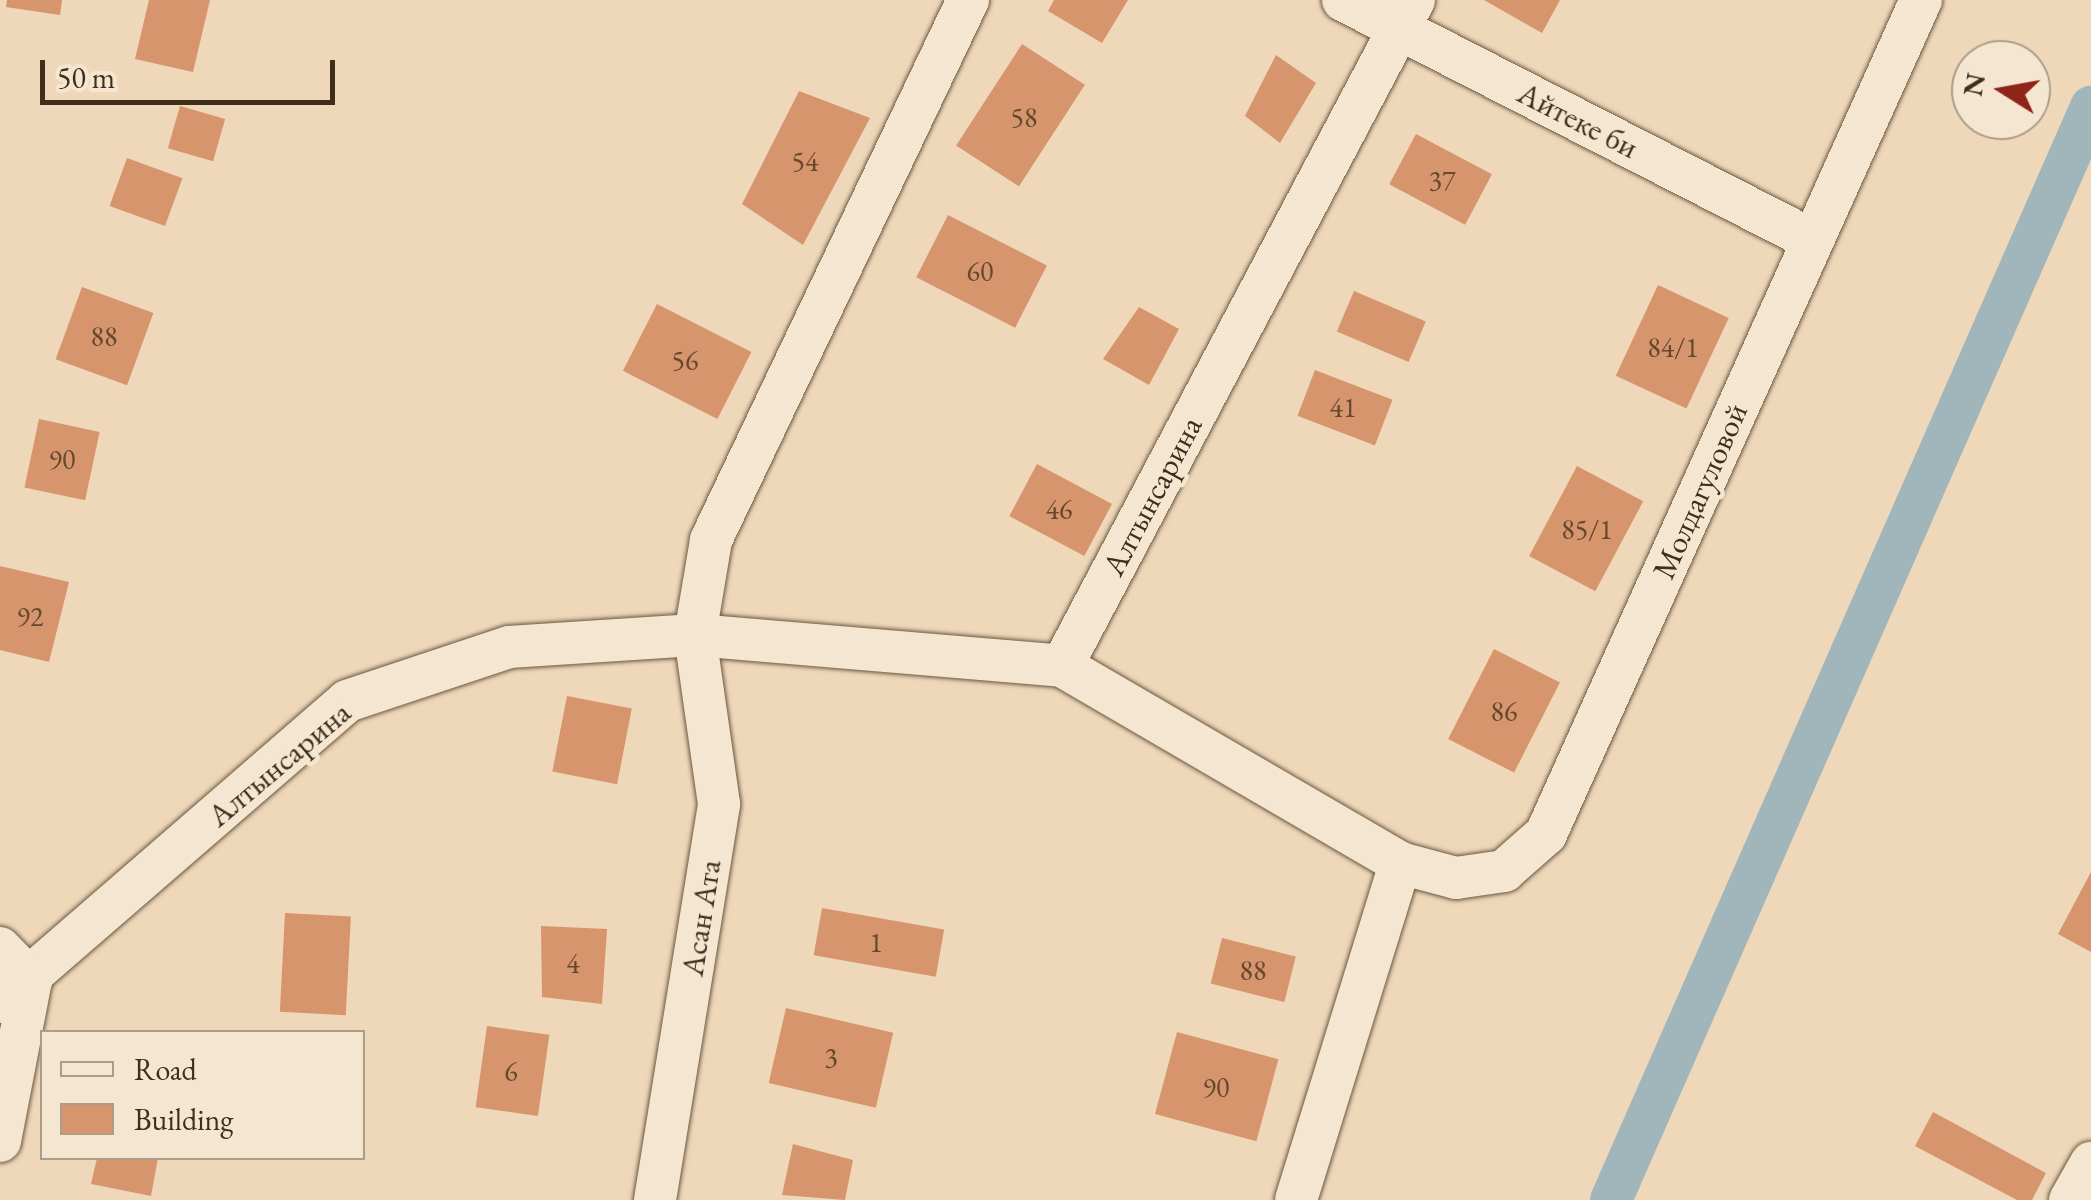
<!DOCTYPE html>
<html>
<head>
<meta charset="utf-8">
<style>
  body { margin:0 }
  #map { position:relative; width:2091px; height:1200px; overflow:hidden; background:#efd8b9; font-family:"EB Garamond",serif }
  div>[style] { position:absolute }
  .canal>* { height:42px; margin:-21px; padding:0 21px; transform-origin:21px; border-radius:21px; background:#a0b6bb }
  .building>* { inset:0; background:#d6956d; transform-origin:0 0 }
  .roads { filter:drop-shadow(0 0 2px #6b5841) drop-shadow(0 0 2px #6b5841) }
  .minor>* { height:42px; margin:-21px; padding:0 21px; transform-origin:21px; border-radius:21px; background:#f5e6d2 }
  span { translate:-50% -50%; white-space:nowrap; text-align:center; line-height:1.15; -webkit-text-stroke:9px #f5e6d2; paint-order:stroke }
  .number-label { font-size:28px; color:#65482e }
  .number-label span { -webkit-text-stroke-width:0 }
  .street-label { font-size:32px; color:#3f2e19 }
  .legend { position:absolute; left:40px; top:1030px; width:325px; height:130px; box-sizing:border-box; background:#f5e6d2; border:2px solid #ac9c88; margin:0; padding:12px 18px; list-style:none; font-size:30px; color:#3f2e19 }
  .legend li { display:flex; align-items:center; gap:20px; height:50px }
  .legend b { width:50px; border:2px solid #ac9c88 }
  .north { position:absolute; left:1951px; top:40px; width:100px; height:100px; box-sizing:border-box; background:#f5e6d2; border:2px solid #ac9c88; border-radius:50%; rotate:281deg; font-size:28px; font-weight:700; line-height:40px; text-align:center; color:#3f2e19 }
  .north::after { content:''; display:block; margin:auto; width:35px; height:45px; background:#8f2418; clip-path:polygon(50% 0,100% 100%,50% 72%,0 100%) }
  .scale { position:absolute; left:40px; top:60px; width:295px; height:45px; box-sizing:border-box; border:5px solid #3f2e19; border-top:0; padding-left:12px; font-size:30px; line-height:35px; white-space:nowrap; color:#3f2e19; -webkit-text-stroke:8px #f5e6d2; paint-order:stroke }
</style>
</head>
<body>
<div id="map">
  <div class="canal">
    <i style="left:1611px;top:1200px;width:1194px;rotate:-66.29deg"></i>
  </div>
  <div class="building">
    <i style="clip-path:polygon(7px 0,62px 0,60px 15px,6px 7px)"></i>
    <i style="clip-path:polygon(149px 0,210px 0,193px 72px,135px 59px)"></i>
    <i style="clip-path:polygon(1054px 0,1128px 0,1102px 43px,1048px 11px)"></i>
    <i style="clip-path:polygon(1484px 0,1560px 0,1542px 33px)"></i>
    <i style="left:1022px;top:44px;width:75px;height:121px;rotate:33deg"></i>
    <i style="clip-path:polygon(1276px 55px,1316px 83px,1280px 143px,1245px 116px)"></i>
    <i style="clip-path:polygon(799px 91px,870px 118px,803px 245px,742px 204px)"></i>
    <i style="left:180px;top:106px;width:47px;height:44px;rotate:16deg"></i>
    <i style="left:1416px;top:134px;width:86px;height:57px;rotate:28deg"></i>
    <i style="left:127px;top:158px;width:59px;height:51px;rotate:20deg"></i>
    <i style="left:948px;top:215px;width:111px;height:70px;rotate:27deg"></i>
    <i style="left:1658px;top:285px;width:78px;height:100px;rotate:25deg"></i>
    <i style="left:82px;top:287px;width:76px;height:77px;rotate:20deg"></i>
    <i style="left:1354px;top:291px;width:78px;height:44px;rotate:23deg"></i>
    <i style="left:657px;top:304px;width:106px;height:75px;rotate:27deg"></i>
    <i style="clip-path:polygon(1139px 307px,1179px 329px,1149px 385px,1103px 359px)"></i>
    <i style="left:1315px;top:370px;width:83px;height:49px;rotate:21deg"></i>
    <i style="left:39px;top:419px;width:62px;height:70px;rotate:12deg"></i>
    <i style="left:1037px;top:464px;width:85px;height:59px;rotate:28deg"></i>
    <i style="left:1577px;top:466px;width:75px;height:102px;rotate:28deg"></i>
    <i style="clip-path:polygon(0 566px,69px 582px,49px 662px,0 650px)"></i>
    <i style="left:1494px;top:649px;width:74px;height:101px;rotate:27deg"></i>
    <i style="left:567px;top:696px;width:66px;height:77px;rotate:11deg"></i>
    <i style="clip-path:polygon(2091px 872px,2091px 952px,2058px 934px)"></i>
    <i style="left:822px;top:908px;width:124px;height:48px;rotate:10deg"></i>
    <i style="left:285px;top:913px;width:66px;height:99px;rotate:3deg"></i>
    <i style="clip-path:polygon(541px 926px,607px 929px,602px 1004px,542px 997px)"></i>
    <i style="left:1222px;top:938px;width:76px;height:47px;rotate:14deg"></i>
    <i style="left:786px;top:1008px;width:110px;height:77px;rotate:13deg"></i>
    <i style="left:487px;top:1026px;width:63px;height:82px;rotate:8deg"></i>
    <i style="left:1177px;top:1032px;width:105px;height:85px;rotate:15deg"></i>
    <i style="clip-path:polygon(1933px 1112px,2046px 1173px,2032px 1200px,2017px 1200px,1915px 1146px)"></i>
    <i style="clip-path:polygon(793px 1144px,853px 1160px,845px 1200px,782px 1195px)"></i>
    <i style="clip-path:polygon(97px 1158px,158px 1158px,151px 1196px,91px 1184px)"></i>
  </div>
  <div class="roads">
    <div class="minor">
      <i style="left:1343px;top:0;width:527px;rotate:27.1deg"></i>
      <i style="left:1062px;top:666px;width:753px;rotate:-62.14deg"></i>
      <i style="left:0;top:948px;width:45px;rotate:45.9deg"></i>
      <i style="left:0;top:1002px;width:459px;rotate:-40.9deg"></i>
      <i style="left:347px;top:701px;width:171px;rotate:-18.4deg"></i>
      <i style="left:509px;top:647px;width:186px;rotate:-3.7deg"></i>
      <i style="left:695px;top:635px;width:368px;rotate:4.8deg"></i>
      <i style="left:1062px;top:666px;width:391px;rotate:30.2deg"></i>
      <i style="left:1400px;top:863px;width:58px;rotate:15deg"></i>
      <i style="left:1456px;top:878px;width:49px;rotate:-8.3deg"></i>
      <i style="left:1504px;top:871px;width:56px;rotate:-41.4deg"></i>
      <i style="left:1546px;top:834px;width:914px;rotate:-65.79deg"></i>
      <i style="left:0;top:1141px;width:164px;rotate:-79.1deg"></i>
      <i style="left:655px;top:1200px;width:401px;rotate:-80.8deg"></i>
      <i style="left:719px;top:804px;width:171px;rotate:-98.1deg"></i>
      <i style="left:695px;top:635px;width:96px;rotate:-80.4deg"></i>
      <i style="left:711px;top:540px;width:598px;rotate:-64.55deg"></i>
      <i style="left:1296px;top:1200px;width:353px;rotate:-72.8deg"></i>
      <i style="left:2070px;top:1200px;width:43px;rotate:-60.4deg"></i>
    </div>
  </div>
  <div class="number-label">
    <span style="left:1024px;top:117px">58</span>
    <span style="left:805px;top:161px">54</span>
    <span style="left:1442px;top:180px">37</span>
    <span style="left:980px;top:271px">60</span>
    <span style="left:104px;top:336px">88</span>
    <span style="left:1673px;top:347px">84/1</span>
    <span style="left:685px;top:360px">56</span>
    <span style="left:1343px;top:407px">41</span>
    <span style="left:62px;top:459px">90</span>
    <span style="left:1059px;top:509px">46</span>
    <span style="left:1587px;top:529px">85/1</span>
    <span style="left:30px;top:616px">92</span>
    <span style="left:1504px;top:711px">86</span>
    <span style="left:876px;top:942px">1</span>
    <span style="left:573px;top:963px">4</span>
    <span style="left:1253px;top:970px">88</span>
    <span style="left:831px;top:1057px">3</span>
    <span style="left:511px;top:1071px">6</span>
    <span style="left:1216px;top:1087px">90</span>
  </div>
  <div class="street-label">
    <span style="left:1578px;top:120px;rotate:27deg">Айтеке би</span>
    <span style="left:1700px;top:491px;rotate:-66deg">Молдагуловой</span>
    <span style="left:1152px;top:496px;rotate:-62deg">Алтынсарина</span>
    <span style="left:279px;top:764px;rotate:-40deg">Алтынсарина</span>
    <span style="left:701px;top:918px;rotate:-81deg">Асан Ата</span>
  </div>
  <ul class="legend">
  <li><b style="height:12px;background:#f5e6d2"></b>Road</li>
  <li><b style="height:28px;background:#d6956d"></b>Building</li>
  </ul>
  <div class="north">N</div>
  <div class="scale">50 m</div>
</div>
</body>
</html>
